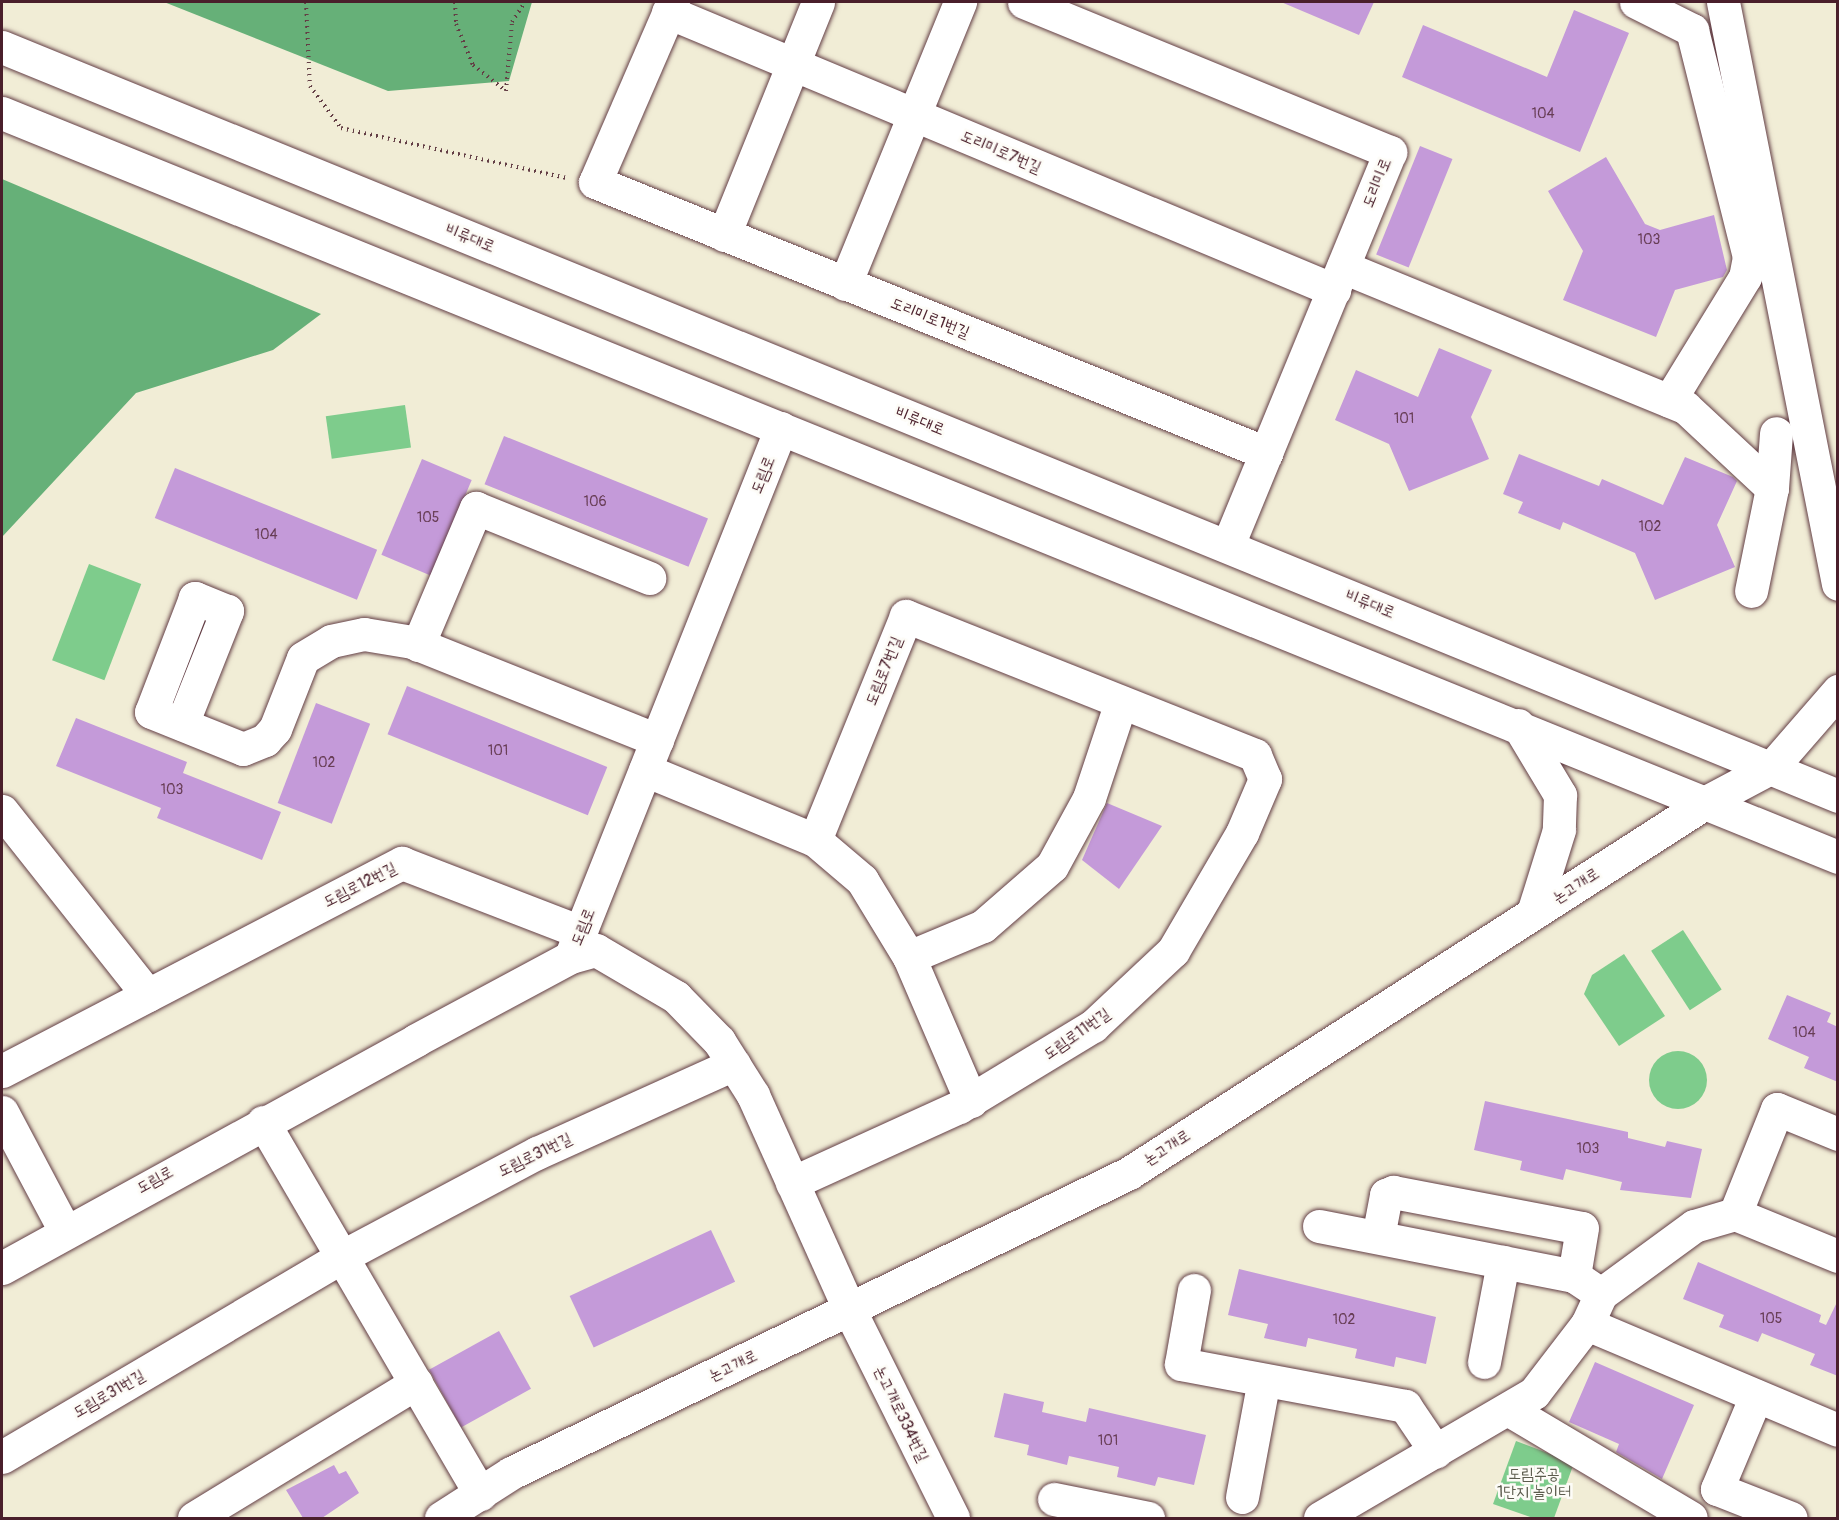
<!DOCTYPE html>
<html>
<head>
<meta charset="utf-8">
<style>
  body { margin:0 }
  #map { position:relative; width:1839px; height:1520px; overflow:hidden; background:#f1edd6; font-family:Pangolin,"Poor Story",sans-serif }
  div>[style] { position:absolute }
  .green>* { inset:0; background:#7ecc8c; transform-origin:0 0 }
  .round { border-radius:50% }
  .forest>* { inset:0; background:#66b078 }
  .building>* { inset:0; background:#c49ad9; transform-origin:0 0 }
  .path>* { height:4px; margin-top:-2px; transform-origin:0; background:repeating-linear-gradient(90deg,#633e45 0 1.5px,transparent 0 6px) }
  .roads { filter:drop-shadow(0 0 2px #633e45) drop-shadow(0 0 2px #633e45) }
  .minor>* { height:33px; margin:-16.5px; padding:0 16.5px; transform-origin:16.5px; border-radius:16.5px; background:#fff }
  .major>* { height:33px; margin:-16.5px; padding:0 16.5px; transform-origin:16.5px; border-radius:16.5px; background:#fff }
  span { translate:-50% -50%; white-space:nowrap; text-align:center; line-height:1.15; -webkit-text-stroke:5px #fdfcf7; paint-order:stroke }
  .number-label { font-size:14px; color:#683e56 }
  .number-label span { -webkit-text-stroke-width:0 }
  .street-label { font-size:16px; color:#4a1f2b }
  .park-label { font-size:16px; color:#5c5c4d }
  .frame { position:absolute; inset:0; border:3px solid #4a1f2b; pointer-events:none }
</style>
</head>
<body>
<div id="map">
  <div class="green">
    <i style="left:405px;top:405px;width:43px;height:80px;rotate:82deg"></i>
    <i style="left:89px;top:564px;width:56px;height:103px;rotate:21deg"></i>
    <i style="left:1683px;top:930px;width:71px;height:38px;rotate:57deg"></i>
    <i style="clip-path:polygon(1624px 954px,1665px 1016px,1619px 1046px,1584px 994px,1592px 975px)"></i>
    <i class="round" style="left:1649px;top:1051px;width:58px;height:58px"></i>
    <i style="clip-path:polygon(1516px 1441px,1574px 1463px,1554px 1518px,1533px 1518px,1493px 1504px)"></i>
  </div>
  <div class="forest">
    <i style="clip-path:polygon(164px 2px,532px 2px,509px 81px,388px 91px)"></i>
    <i style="clip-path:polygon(2px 179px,321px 314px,273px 350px,136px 393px,2px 537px)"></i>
  </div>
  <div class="building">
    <i style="clip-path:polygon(1281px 2px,1374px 2px,1359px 35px)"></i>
    <i style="clip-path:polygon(1574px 10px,1629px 33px,1580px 152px,1402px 77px,1423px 25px,1547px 77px)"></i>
    <i style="left:1420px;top:146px;width:35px;height:117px;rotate:22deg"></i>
    <i style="clip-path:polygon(1606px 157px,1645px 224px,1660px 230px,1714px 215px,1727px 270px,1723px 277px,1675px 290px,1656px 337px,1563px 300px,1583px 251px,1548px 191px)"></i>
    <i style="clip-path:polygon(1439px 348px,1492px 370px,1471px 417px,1489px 459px,1409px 491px,1389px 444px,1335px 420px,1356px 370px,1418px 397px)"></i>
    <i style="left:504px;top:436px;width:220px;height:52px;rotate:22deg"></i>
    <i style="clip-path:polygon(1519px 454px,1599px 486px,1602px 479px,1663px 505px,1685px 457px,1733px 477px,1737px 481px,1717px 525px,1735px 567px,1655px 600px,1635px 553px,1563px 522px,1560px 530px,1518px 513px,1523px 502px,1503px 494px)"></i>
    <i style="left:422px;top:459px;width:54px;height:104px;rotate:23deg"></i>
    <i style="left:175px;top:468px;width:218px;height:54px;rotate:22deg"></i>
    <i style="left:407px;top:686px;width:216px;height:52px;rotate:22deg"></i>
    <i style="left:316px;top:703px;width:58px;height:107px;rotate:21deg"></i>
    <i style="clip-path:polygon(76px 718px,187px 762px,183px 773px,281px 812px,262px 860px,157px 818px,161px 808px,56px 766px)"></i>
    <i style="clip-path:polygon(1107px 803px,1162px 826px,1119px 889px,1082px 860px)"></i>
    <i style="clip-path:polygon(1787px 995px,1831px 1013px,1827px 1022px,1838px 1027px,1838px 1082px,1804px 1068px,1809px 1057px,1768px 1039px)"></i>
    <i style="clip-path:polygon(1485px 1101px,1628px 1132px,1628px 1138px,1665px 1147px,1667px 1141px,1702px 1149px,1691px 1198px,1620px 1190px,1622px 1182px,1566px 1169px,1563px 1180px,1520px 1170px,1522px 1161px,1474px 1150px)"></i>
    <i style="left:711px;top:1230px;width:57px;height:156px;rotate:65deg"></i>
    <i style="clip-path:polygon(1698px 1262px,1821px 1315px,1819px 1322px,1826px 1325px,1838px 1300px,1838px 1376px,1810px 1365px,1815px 1354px,1762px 1333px,1758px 1342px,1719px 1327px,1724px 1315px,1683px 1299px)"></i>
    <i style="clip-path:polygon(1239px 1269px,1436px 1317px,1426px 1364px,1396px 1357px,1394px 1367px,1355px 1358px,1357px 1349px,1308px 1338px,1306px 1347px,1264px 1338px,1268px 1324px,1228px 1315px)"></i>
    <i style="left:499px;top:1331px;width:66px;height:80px;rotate:61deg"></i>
    <i style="clip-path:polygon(1595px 1362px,1694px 1405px,1662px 1479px,1616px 1452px,1619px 1444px,1569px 1422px)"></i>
    <i style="clip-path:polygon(1004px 1393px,1044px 1402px,1042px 1412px,1086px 1422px,1089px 1408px,1206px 1435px,1194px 1485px,1158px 1477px,1155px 1486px,1117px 1477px,1119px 1467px,1069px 1456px,1067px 1465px,1027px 1455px,1029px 1445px,994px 1437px)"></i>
    <i style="clip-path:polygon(334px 1465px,339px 1474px,346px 1471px,359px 1493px,322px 1518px,303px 1518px,286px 1490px)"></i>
  </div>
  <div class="path">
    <i style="left:306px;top:2px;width:84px;rotate:87.3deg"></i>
    <i style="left:310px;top:86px;width:52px;rotate:53.6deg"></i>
    <i style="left:341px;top:128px;width:231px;rotate:12.5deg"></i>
    <i style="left:455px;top:2px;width:22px;rotate:87deg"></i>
    <i style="left:456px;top:24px;width:44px;rotate:67.5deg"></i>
    <i style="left:473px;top:65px;width:42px;rotate:38.2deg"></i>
    <i style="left:506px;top:91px;width:69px;rotate:-85deg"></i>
    <i style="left:512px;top:22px;width:24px;rotate:-57deg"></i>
  </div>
  <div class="roads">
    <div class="minor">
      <i style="left:673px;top:2px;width:196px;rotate:113.4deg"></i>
      <i style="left:595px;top:182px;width:724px;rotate:21.99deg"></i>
      <i style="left:1024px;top:2px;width:396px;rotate:22.3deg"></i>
      <i style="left:1390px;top:152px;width:426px;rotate:112.4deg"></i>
      <i style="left:1636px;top:2px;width:63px;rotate:26.6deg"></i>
      <i style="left:1692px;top:30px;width:234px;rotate:75.9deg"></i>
      <i style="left:1749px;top:257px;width:20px;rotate:101deg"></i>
      <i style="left:1745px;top:277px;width:145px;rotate:121.5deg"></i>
      <i style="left:1723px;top:2px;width:593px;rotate:78.82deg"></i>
      <i style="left:668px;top:12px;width:722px;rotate:22.66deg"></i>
      <i style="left:724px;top:235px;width:251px;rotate:-68deg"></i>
      <i style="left:1343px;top:267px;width:370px;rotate:22.3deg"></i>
      <i style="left:1685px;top:407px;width:119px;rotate:43deg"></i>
      <i style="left:1772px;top:488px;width:105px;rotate:101.5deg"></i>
      <i style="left:845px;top:284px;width:305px;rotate:-67.8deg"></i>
      <i style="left:1772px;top:488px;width:55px;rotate:-85.8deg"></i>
      <i style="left:418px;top:645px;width:149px;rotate:-67.1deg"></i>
      <i style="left:476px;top:508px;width:187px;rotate:22deg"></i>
      <i style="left:182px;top:724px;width:122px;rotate:-68.3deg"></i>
      <i style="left:227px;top:611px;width:35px;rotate:-158deg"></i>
      <i style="left:195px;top:598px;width:122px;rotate:111.1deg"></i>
      <i style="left:151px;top:712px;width:99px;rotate:21.9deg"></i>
      <i style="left:243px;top:749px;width:24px;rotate:-22deg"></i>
      <i style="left:265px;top:740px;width:15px;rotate:-48deg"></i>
      <i style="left:275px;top:729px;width:76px;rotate:-68.5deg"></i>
      <i style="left:303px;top:658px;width:33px;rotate:-31deg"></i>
      <i style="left:331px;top:641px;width:34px;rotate:-12deg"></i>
      <i style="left:364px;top:634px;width:49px;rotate:9.5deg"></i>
      <i style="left:412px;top:642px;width:264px;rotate:21.8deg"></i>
      <i style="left:645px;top:770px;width:184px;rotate:22.4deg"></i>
      <i style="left:815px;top:840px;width:62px;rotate:40.4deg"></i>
      <i style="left:862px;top:880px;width:90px;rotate:58.6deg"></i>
      <i style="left:909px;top:957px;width:157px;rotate:66.7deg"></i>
      <i style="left:2px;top:811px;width:235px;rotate:51.6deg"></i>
      <i style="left:572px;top:953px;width:565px;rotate:-68.29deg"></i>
      <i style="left:909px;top:957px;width:80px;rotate:-22.7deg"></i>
      <i style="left:983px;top:926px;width:91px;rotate:-41deg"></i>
      <i style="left:1052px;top:866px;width:77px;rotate:-61.4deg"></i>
      <i style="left:1089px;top:798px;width:101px;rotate:-71.6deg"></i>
      <i style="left:2px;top:1071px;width:451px;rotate:-27.5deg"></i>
      <i style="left:402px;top:863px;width:192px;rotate:21.1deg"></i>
      <i style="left:2px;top:1112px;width:135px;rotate:62.1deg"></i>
      <i style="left:263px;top:1122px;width:431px;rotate:59.7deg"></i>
      <i style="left:792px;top:1183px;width:183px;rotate:-24.5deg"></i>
      <i style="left:959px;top:1107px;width:157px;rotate:-31.2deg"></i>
      <i style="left:1093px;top:1026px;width:110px;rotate:-43.2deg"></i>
      <i style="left:1173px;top:951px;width:137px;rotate:-59.7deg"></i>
      <i style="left:1242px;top:833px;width:59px;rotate:-66.9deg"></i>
      <i style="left:1265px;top:779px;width:26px;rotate:-113deg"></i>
      <i style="left:1255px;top:755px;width:376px;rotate:-158.3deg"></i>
      <i style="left:906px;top:616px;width:242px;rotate:112.1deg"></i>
      <i style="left:1735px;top:1214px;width:113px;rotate:-68.2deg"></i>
      <i style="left:1777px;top:1109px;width:66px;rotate:22.3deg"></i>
      <i style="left:1319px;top:1226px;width:260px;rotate:11.1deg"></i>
      <i style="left:1574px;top:1276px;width:32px;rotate:34deg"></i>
      <i style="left:1378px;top:1237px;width:43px;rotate:-79.2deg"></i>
      <i style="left:1386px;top:1195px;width:8px;rotate:-23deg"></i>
      <i style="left:1393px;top:1192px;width:192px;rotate:10.8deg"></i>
      <i style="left:1582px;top:1228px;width:49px;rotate:99.5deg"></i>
      <i style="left:2px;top:1268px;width:473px;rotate:-28.8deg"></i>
      <i style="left:416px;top:1040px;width:176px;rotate:-28.2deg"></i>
      <i style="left:571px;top:957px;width:26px;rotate:-16deg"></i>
      <i style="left:596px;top:950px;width:93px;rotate:30.4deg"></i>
      <i style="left:676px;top:997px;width:62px;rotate:45.7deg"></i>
      <i style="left:719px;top:1041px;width:64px;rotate:57.8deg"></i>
      <i style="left:753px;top:1095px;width:235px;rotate:65.8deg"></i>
      <i style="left:849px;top:1309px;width:233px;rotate:63.5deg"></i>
      <i style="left:1194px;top:1290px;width:75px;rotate:100deg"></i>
      <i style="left:1181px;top:1364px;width:228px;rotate:10.6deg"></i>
      <i style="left:1405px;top:1406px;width:55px;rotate:56deg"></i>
      <i style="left:1587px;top:1324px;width:272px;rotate:22.9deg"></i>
      <i style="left:1484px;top:1362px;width:102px;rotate:-79.2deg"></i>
      <i style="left:1756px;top:1396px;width:101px;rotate:112.8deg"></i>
      <i style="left:1717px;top:1489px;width:79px;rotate:21.4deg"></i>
      <i style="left:1511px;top:1411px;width:209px;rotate:30.7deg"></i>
      <i style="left:2px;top:1457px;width:394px;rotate:-30.5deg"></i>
      <i style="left:341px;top:1257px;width:222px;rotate:-28deg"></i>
      <i style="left:537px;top:1153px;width:216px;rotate:-24.3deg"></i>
      <i style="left:1242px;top:1497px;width:119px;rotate:-79.4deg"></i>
      <i style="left:1054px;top:1499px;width:96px;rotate:11.4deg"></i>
      <i style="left:194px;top:1518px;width:260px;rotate:-31.3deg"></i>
      <i style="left:1320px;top:1518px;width:248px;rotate:-30.3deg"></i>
      <i style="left:1534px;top:1393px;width:87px;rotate:-52.5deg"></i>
      <i style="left:1587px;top:1324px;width:33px;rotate:-65deg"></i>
      <i style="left:1601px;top:1294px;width:115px;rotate:-36.2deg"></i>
      <i style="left:1694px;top:1226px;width:43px;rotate:-16.3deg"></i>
      <i style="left:1735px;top:1214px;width:111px;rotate:22.2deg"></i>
    </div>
    <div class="major">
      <i style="left:2px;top:47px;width:1983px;rotate:22.19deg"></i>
      <i style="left:2px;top:113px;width:1981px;rotate:22.06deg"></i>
      <i style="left:1518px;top:725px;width:82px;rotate:59deg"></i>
      <i style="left:1560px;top:795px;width:35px;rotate:92deg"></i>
      <i style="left:1559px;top:830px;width:87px;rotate:107.4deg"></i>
      <i style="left:441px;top:1518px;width:83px;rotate:-32.7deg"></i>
      <i style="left:511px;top:1473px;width:687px;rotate:-25.89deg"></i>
      <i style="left:1129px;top:1173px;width:688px;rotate:-32.72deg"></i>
      <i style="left:1708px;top:801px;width:72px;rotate:-28deg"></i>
      <i style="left:1772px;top:767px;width:101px;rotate:-49deg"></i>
    </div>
  </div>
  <div class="number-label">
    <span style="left:1543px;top:114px">104</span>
    <span style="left:1649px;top:240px">103</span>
    <span style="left:1404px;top:419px">101</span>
    <span style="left:595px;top:502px">106</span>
    <span style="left:428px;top:518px">105</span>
    <span style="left:1650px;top:527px">102</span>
    <span style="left:266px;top:535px">104</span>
    <span style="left:498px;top:751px">101</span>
    <span style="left:324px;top:763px">102</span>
    <span style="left:172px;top:790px">103</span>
    <span style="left:1804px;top:1033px">104</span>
    <span style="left:1588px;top:1149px">103</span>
    <span style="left:1771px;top:1319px">105</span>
    <span style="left:1344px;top:1320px">102</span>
    <span style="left:1108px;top:1441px">101</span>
  </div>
  <div class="street-label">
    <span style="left:1001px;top:152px;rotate:23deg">도리미로7번길</span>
    <span style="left:1377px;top:183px;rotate:-68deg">도리미로</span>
    <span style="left:470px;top:238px;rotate:22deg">비류대로</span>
    <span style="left:930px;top:318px;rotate:22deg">도리미로1번길</span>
    <span style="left:920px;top:421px;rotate:22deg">비류대로</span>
    <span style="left:763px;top:475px;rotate:-68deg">도림로</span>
    <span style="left:1370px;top:604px;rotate:22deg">비류대로</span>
    <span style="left:884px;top:671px;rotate:-68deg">도림로7번길</span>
    <span style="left:360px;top:885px;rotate:-27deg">도림로12번길</span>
    <span style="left:1576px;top:886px;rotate:-33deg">논고개로</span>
    <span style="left:583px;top:927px;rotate:-68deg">도림로</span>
    <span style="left:1077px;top:1034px;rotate:-35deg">도림로11번길</span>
    <span style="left:1167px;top:1148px;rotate:-33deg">논고개로</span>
    <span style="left:535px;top:1155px;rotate:-26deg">도림로31번길</span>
    <span style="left:155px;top:1180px;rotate:-29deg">도림로</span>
    <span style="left:733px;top:1366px;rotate:-26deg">논고개로</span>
    <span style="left:109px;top:1394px;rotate:-30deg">도림로31번길</span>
    <span style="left:901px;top:1414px;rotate:64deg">논고개로334번길</span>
  </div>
  <div class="park-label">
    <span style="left:1534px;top:1483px">도림주공<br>1단지 놀이터</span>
  </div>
  <div class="frame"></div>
</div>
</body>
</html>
